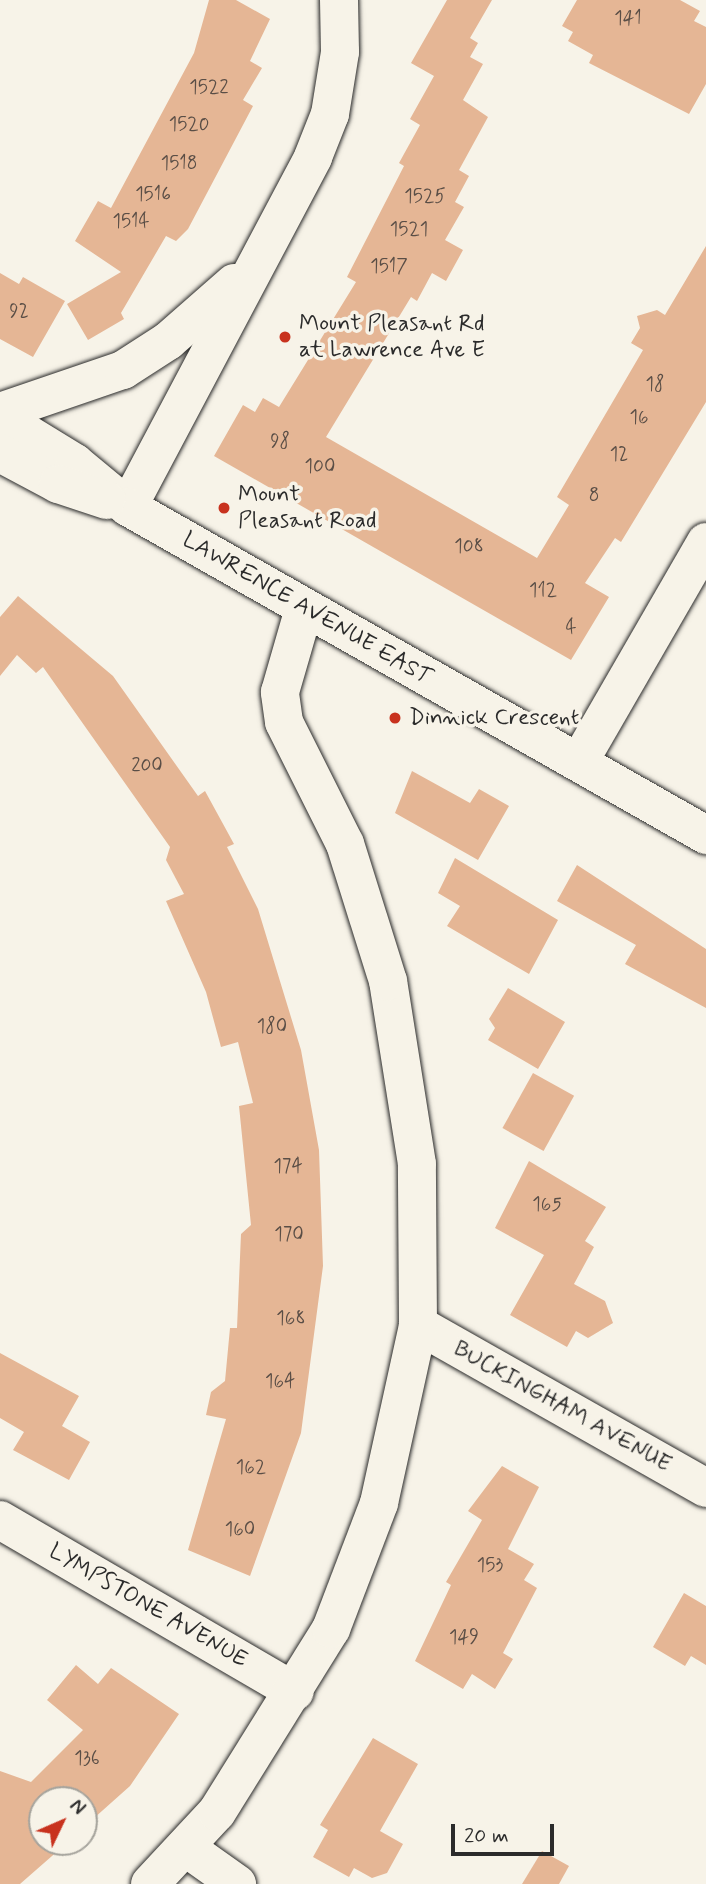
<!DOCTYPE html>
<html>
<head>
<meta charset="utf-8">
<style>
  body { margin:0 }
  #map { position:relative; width:706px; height:1884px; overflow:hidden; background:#f7f3e8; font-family:Mynerve,sans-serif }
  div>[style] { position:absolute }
  .building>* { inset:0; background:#e5b695; transform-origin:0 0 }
  .roads { filter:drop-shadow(0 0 2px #2b2b2b) drop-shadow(0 0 2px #2b2b2b) }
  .minor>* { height:38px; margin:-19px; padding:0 19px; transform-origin:19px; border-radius:19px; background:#f7f3e8 }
  .major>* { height:38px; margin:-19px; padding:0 19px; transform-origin:19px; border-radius:19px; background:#f7f3e8 }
  .dots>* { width:19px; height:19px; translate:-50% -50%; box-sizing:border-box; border:4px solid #f7f3e8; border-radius:50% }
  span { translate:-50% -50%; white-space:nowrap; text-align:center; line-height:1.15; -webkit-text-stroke:7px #f7f3e8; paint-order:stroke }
  .number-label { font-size:19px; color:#5a4e46 }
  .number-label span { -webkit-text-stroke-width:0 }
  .poi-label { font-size:23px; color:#2b2b2b }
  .left { translate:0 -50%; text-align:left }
  .street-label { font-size:23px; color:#2b2b2b }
  .north { position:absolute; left:28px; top:1786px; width:70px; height:70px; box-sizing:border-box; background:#f7f3e8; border:2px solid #a5a39c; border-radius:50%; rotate:46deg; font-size:19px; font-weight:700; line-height:28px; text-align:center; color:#2b2b2b }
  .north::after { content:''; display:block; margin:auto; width:24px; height:32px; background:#c8321e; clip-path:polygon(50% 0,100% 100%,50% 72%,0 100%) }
  .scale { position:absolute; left:451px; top:1824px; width:103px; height:32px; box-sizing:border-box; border:4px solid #2b2b2b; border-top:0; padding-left:9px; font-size:21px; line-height:24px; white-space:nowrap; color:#2b2b2b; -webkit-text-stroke:5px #f7f3e8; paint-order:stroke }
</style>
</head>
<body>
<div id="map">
  <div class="building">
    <i style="clip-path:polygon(209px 0,236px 0,270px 19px,250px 61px,262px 68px,243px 100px,253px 106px,188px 229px,176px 241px,166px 236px,121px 313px,124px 319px,88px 340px,67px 304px,121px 272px,75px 241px,98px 201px,111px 208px,194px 53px)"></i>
    <i style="clip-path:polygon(447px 0,492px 0,470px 38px,478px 43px,470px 57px,483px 64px,463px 100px,488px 117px,459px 170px,469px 176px,455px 202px,464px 207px,445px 240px,463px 250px,446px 281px,432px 273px,417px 301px,411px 297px,326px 437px,537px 558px,569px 505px,557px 497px,643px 350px,631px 343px,640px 328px,637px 316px,657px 310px,665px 315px,706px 246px,706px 402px,621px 542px,615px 538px,585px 583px,609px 597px,571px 660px,214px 456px,243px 405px,255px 412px,263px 398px,279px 407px,356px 282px,347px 277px,404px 166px,399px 163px,420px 125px,410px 119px,434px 76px,411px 63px)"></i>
    <i style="clip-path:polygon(577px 0,680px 0,700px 11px,694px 21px,706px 27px,706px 84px,689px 114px,589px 63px,593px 55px,568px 41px,573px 32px,562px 26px)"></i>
    <i style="clip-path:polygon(0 273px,19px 284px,23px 277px,65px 301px,33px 357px,0 339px)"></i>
    <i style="clip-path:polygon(18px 596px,113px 676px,198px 796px,205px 791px,234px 844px,227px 847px,258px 909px,301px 1050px,319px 1150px,323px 1266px,301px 1433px,250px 1576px,188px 1550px,226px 1419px,206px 1415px,211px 1392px,225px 1381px,230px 1328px,237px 1328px,241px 1234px,251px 1225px,239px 1106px,253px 1103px,238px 1042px,221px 1047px,206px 992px,166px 901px,184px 894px,166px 860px,170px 847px,43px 667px,36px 673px,17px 655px,0 676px,0 617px)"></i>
    <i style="clip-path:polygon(412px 771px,470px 803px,479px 789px,509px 806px,478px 860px,395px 813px)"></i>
    <i style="clip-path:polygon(455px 858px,558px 920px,529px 974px,447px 926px,460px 906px,438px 893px)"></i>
    <i style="clip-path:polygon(577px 865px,706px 949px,706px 1008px,625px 964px,636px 945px,557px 901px)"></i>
    <i style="clip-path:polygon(508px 988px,565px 1022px,538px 1069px,488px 1040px,495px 1028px,489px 1019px)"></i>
    <i style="left:533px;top:1073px;width:47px;height:63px;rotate:29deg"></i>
    <i style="clip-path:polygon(529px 1161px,606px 1207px,585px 1241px,594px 1247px,574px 1284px,605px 1301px,613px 1323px,588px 1338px,576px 1331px,567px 1347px,510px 1315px,544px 1255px,495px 1228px)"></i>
    <i style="clip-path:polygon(0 1353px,79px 1396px,62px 1426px,90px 1442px,69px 1480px,13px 1450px,24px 1432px,0 1418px)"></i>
    <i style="clip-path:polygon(502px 1466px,539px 1487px,508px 1549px,534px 1564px,524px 1580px,537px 1588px,503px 1653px,513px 1659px,495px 1689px,472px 1674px,463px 1689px,415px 1661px,451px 1585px,446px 1582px,482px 1520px,468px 1511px)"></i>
    <i style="clip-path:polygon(684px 1593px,706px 1606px,706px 1665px,691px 1656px,685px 1666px,653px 1647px)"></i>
    <i style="clip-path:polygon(76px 1665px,98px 1684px,111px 1668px,179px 1714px,130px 1786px,84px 1827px,84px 1800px,42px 1800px,42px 1842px,68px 1842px,20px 1884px,0 1884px,0 1771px,31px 1782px,83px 1730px,47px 1700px)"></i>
    <i style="clip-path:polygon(373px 1738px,418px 1764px,380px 1831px,403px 1844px,387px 1873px,372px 1878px,354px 1868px,349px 1877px,313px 1857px,328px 1830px,320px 1825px)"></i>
    <i style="clip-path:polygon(542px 1851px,569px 1866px,559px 1884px,522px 1884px)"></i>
  </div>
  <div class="roads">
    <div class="minor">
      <i style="left:0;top:412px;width:130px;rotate:-18.9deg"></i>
      <i style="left:123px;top:370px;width:54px;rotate:-32.8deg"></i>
      <i style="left:168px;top:341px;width:88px;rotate:-41.3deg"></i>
      <i style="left:128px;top:507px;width:396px;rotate:-62.1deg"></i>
      <i style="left:313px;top:157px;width:46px;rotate:-68.4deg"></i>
      <i style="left:330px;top:114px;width:63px;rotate:-80.8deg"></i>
      <i style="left:340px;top:52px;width:52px;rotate:-91.1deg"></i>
      <i style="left:579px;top:762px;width:254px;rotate:-60deg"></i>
      <i style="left:418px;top:1325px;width:331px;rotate:29.5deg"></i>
      <i style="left:0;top:1520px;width:341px;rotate:30.2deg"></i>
      <i style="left:185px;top:1847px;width:64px;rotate:35.4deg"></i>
      <i style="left:150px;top:1884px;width:98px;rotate:-47.1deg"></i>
      <i style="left:217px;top:1812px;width:216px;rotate:-58.1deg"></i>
      <i style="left:331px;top:1629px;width:135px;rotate:-69.1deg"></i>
      <i style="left:379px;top:1503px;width:182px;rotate:-77.6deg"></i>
      <i style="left:418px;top:1325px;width:161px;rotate:-90.4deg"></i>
      <i style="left:417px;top:1164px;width:185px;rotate:-99deg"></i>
      <i style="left:388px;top:981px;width:144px;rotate:-107.4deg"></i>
      <i style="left:345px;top:844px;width:136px;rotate:-116.6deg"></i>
      <i style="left:284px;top:722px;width:30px;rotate:-98deg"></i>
      <i style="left:280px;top:692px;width:86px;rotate:-73.9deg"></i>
    </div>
    <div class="major">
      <i style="left:0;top:417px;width:88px;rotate:31.5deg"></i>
      <i style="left:75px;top:463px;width:69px;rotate:39.7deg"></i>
      <i style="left:128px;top:507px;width:665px;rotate:29.57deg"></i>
      <i style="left:0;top:453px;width:66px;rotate:28.1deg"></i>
      <i style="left:58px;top:484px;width:51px;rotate:18.4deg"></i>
    </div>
  </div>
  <div class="dots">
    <i style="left:285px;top:337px;background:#c8321e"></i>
    <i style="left:224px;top:508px;background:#c8321e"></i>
    <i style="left:395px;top:718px;background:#c8321e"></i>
  </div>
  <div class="number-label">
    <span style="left:628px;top:19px">141</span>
    <span style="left:209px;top:88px">1522</span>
    <span style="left:189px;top:125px">1520</span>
    <span style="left:179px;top:164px">1518</span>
    <span style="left:153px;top:195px">1516</span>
    <span style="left:425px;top:197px">1525</span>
    <span style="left:131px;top:222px">1514</span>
    <span style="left:409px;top:230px">1521</span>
    <span style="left:389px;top:267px">1517</span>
    <span style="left:19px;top:312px">92</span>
    <span style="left:655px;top:385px">18</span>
    <span style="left:639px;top:418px">16</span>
    <span style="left:280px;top:442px">98</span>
    <span style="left:619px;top:455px">12</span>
    <span style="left:320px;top:467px">100</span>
    <span style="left:594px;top:496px">8</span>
    <span style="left:469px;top:547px">108</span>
    <span style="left:543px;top:591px">112</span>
    <span style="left:571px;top:628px">4</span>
    <span style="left:147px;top:766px">200</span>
    <span style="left:272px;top:1027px">180</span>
    <span style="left:288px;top:1167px">174</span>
    <span style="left:547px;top:1205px">165</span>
    <span style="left:289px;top:1235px">170</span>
    <span style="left:291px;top:1319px">168</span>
    <span style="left:280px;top:1382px">164</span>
    <span style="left:251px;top:1468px">162</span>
    <span style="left:240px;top:1530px">160</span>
    <span style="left:490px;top:1566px">153</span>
    <span style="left:464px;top:1638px">149</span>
    <span style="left:87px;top:1759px">136</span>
  </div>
  <div class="poi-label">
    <span class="left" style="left:299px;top:337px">Mount Pleasant Rd<br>at Lawrence Ave E</span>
    <span class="left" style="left:238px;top:508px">Mount<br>Pleasant Road</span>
    <span class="left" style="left:409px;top:718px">Dinnick Crescent</span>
  </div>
  <div class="street-label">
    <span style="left:307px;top:609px;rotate:30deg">LAWRENCE AVENUE EAST</span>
    <span style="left:562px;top:1407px;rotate:29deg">BUCKINGHAM AVENUE</span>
    <span style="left:148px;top:1606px;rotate:30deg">LYMPSTONE AVENUE</span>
  </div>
  <div class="north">N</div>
  <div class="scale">20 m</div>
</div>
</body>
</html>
